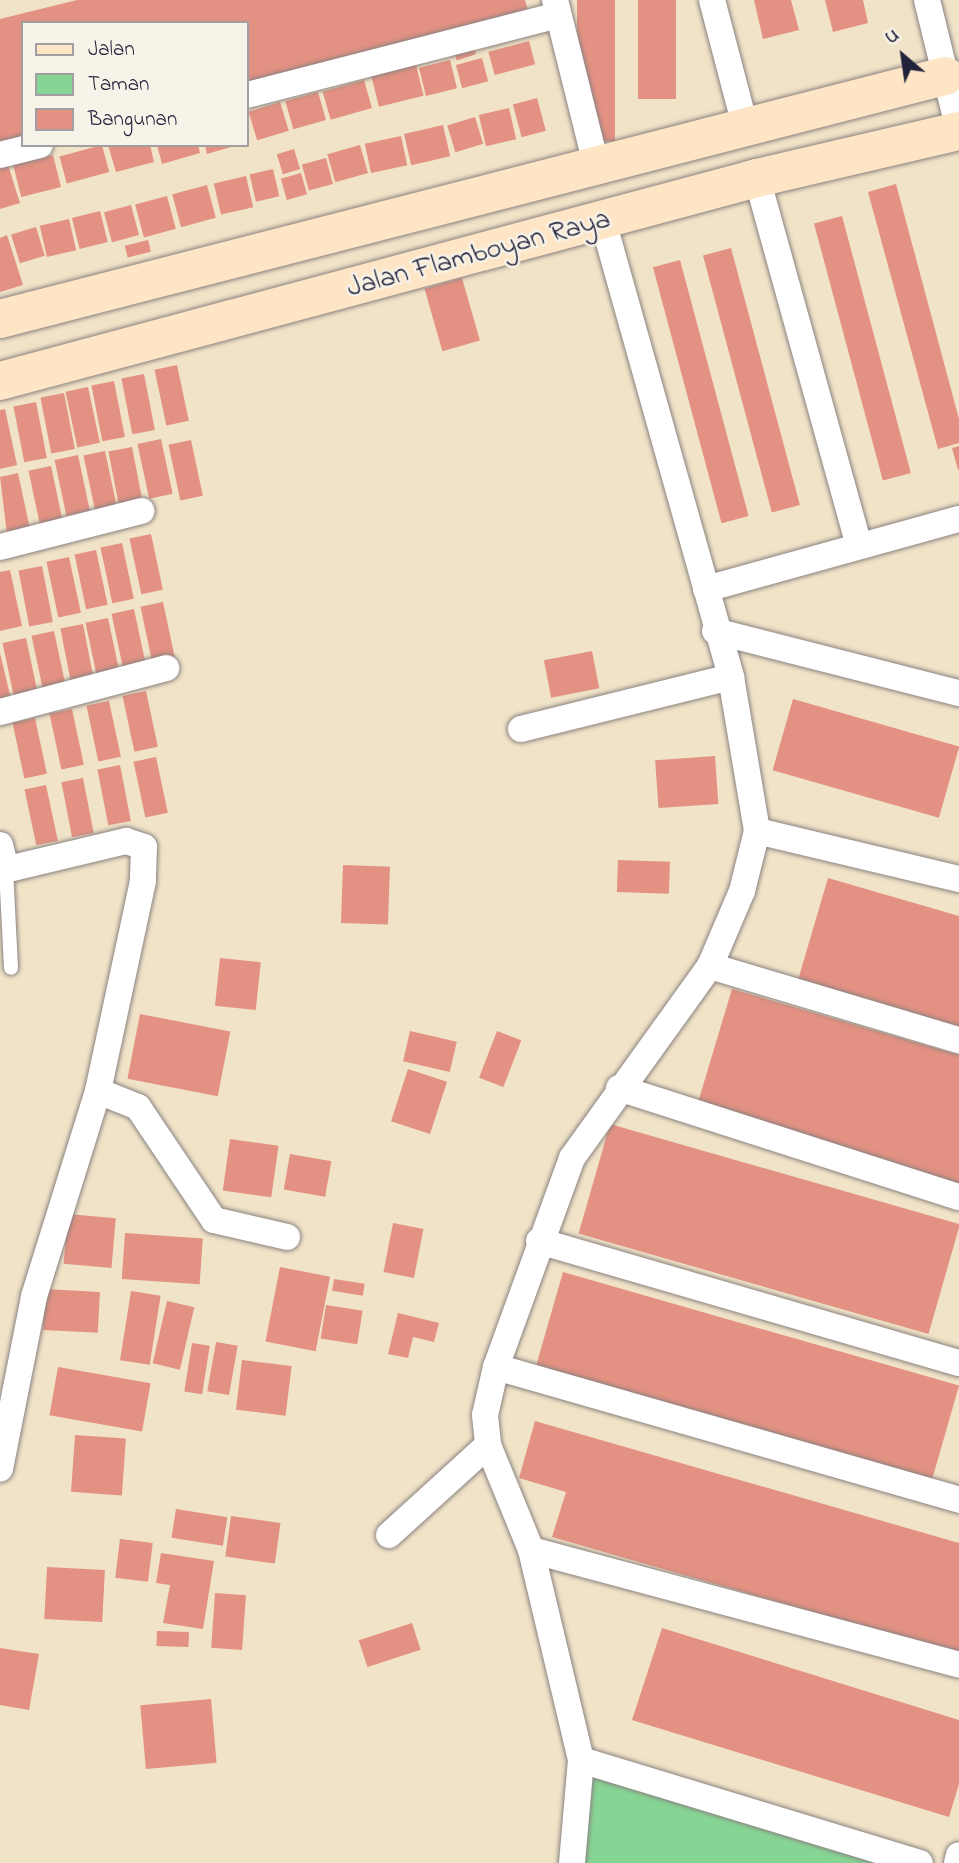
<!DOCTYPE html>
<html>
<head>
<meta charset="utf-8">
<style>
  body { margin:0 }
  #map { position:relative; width:959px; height:1863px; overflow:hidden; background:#f1e3c7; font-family:"Indie Flower",sans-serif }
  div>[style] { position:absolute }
  .green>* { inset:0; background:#87d594 }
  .building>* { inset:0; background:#e39182; transform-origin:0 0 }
  .roads { filter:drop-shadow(0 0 2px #8a8281) drop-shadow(0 0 2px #8a8281) }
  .lane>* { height:14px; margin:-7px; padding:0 7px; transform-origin:7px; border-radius:7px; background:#fff }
  .street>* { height:26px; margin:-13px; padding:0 13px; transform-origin:13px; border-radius:13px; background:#fff }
  .secondary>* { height:38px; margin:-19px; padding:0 19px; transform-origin:19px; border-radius:19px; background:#fde5c5 }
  span { translate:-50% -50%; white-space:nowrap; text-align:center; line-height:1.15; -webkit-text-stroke:5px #f7f3e8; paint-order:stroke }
  .street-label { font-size:28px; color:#22223b }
  .legend { position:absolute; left:21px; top:21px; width:228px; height:126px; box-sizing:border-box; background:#f7f3e8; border:2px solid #a29fa3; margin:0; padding:9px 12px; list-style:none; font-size:21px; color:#22223b }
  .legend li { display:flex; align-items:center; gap:14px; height:35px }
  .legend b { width:35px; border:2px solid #a29fa3 }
  .north { position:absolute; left:868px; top:21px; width:70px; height:70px; -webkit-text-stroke:5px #f7f3e8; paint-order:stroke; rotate:331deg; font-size:19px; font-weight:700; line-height:28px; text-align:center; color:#22223b }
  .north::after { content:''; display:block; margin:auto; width:24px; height:32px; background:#22223b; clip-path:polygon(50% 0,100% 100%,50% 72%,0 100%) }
</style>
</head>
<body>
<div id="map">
  <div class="green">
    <i style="clip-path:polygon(581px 1760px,920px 1863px,572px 1863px)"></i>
  </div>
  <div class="building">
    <i style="clip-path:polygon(77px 0,525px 0,530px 19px,247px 89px,247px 23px,23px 23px,23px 143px,0 149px,0 19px)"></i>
    <i style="left:577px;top:0;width:38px;height:141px"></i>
    <i style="left:638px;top:0;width:38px;height:99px"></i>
    <i style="clip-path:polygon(754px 0,791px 0,799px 30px,763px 39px)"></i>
    <i style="clip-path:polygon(825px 0,863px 0,868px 23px,833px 32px)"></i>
    <i style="left:471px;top:39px;width:16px;height:20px;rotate:72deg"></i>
    <i style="left:529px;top:41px;width:24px;height:42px;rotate:75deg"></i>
    <i style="left:413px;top:53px;width:44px;height:46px;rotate:76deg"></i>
    <i style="left:482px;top:58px;width:24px;height:27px;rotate:75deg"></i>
    <i style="left:450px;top:60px;width:29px;height:32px;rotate:76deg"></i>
    <i style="left:364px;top:80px;width:29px;height:43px;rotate:74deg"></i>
    <i style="left:318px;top:92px;width:29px;height:34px;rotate:74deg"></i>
    <i style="left:537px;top:98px;width:34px;height:25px;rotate:75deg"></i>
    <i style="left:280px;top:102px;width:30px;height:33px;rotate:73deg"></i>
    <i style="left:509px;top:108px;width:32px;height:31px;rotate:77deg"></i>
    <i style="left:475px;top:117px;width:28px;height:29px;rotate:73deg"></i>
    <i style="left:443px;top:125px;width:32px;height:40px;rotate:77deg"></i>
    <i style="left:401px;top:136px;width:30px;height:37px;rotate:78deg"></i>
    <i style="left:102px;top:145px;width:28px;height:44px;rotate:75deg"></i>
    <i style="clip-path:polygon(108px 145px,150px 145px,154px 162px,116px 172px)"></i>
    <i style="clip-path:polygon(157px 145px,198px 145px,200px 153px,162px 164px)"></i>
    <i style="clip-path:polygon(205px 145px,234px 145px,234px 146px,207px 154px)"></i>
    <i style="left:360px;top:145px;width:29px;height:34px;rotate:74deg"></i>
    <i style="left:294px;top:149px;width:21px;height:18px;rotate:73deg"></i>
    <i style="left:53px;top:155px;width:33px;height:41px;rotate:76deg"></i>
    <i style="left:326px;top:158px;width:27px;height:25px;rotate:75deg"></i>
    <i style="clip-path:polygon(8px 165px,20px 203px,0 209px,0 168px)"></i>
    <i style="left:273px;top:169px;width:28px;height:24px;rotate:77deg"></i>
    <i style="left:301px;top:173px;width:22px;height:21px;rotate:74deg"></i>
    <i style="left:246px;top:176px;width:32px;height:33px;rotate:77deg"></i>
    <i style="clip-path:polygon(896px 184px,959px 419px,959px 443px,938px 449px,868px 192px)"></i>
    <i style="left:207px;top:185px;width:34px;height:36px;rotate:75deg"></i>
    <i style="left:167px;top:196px;width:34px;height:33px;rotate:75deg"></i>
    <i style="left:131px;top:205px;width:31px;height:28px;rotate:75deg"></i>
    <i style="left:100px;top:211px;width:32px;height:29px;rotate:76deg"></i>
    <i style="left:842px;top:216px;width:266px;height:29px;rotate:75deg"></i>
    <i style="left:69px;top:219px;width:32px;height:30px;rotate:77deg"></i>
    <i style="left:36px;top:227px;width:30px;height:26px;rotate:73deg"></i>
    <i style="clip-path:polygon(7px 235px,23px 285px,0 292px,0 238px)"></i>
    <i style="left:148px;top:240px;width:12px;height:24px;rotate:76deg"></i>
    <i style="left:731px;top:248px;width:266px;height:29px;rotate:75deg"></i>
    <i style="left:680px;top:260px;width:265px;height:28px;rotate:75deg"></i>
    <i style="left:462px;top:278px;width:65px;height:39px;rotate:74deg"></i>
    <i style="left:177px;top:365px;width:57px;height:23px;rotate:78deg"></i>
    <i style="left:144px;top:374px;width:57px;height:23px;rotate:79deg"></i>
    <i style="left:114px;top:381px;width:57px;height:23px;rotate:79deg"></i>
    <i style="left:88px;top:387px;width:57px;height:23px;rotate:78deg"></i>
    <i style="left:64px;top:393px;width:57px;height:24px;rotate:79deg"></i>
    <i style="left:36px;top:402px;width:57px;height:23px;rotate:79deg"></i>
    <i style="clip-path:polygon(5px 409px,17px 465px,0 469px,0 410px)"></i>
    <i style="left:161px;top:439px;width:56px;height:24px;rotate:78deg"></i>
    <i style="left:191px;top:440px;width:57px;height:23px;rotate:78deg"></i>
    <i style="clip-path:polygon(959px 446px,959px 469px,958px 470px,952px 448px)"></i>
    <i style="left:132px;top:447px;width:57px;height:24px;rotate:79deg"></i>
    <i style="left:105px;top:451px;width:57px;height:22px;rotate:78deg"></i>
    <i style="left:78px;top:455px;width:57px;height:24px;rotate:78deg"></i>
    <i style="left:51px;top:466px;width:57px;height:23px;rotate:78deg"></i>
    <i style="clip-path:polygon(18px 473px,30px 529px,7px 534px,0 477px)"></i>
    <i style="left:151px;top:534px;width:57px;height:22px;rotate:78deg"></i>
    <i style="left:122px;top:543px;width:57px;height:22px;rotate:78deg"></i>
    <i style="left:96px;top:550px;width:56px;height:22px;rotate:78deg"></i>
    <i style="left:69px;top:557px;width:57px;height:23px;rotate:78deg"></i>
    <i style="left:42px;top:566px;width:57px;height:24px;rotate:79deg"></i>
    <i style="clip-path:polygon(10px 570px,22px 626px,0 631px,0 572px)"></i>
    <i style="left:163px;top:602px;width:57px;height:23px;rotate:78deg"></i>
    <i style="left:134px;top:609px;width:57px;height:23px;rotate:78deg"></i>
    <i style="left:108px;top:618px;width:57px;height:23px;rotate:78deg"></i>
    <i style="left:83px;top:624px;width:57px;height:23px;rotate:79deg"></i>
    <i style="left:54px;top:631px;width:57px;height:23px;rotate:78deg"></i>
    <i style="left:26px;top:638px;width:57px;height:24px;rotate:78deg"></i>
    <i style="left:592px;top:651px;width:38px;height:49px;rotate:79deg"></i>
    <i style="clip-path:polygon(0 653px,11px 699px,0 702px)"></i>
    <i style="left:146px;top:691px;width:57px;height:24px;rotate:78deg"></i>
    <i style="left:793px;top:699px;width:173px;height:74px;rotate:16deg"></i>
    <i style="left:109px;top:701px;width:57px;height:23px;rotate:78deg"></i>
    <i style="left:72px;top:709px;width:57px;height:23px;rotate:78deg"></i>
    <i style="left:35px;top:718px;width:57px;height:23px;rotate:78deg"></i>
    <i style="left:715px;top:756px;width:48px;height:60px;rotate:86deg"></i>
    <i style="left:156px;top:757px;width:57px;height:23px;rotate:78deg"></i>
    <i style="left:120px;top:765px;width:57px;height:23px;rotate:79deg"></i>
    <i style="left:83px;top:778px;width:56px;height:22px;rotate:79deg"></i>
    <i style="left:46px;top:785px;width:57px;height:22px;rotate:78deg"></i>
    <i style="left:618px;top:860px;width:52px;height:32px;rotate:2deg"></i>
    <i style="left:343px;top:865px;width:47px;height:58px;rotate:2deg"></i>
    <i style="clip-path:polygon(828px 878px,959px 916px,959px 1028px,798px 980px)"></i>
    <i style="left:220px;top:958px;width:41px;height:48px;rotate:6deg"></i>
    <i style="clip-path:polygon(732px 989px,959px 1055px,959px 1186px,696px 1109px)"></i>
    <i style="left:140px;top:1014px;width:92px;height:66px;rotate:11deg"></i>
    <i style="left:410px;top:1031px;width:48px;height:31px;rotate:13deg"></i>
    <i style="left:497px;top:1031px;width:26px;height:50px;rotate:21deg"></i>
    <i style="left:408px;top:1069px;width:41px;height:55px;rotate:18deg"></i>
    <i style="left:610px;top:1124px;width:364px;height:114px;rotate:16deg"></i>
    <i style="left:230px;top:1139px;width:49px;height:52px;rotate:8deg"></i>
    <i style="left:290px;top:1154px;width:42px;height:36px;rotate:10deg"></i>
    <i style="left:68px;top:1214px;width:48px;height:50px;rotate:5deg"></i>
    <i style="left:393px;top:1223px;width:31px;height:50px;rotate:11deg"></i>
    <i style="left:125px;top:1233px;width:78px;height:46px;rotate:4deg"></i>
    <i style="left:280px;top:1267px;width:51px;height:76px;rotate:11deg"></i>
    <i style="left:563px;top:1272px;width:412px;height:102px;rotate:16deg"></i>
    <i style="left:334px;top:1279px;width:31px;height:12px;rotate:9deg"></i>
    <i style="left:45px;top:1289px;width:55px;height:41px;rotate:3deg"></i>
    <i style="left:131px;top:1291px;width:30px;height:70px;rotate:9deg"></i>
    <i style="left:167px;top:1301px;width:28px;height:64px;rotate:13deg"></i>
    <i style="left:326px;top:1305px;width:37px;height:34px;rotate:9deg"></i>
    <i style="clip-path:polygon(398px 1313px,439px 1323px,434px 1342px,413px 1337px,408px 1358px,388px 1354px)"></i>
    <i style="left:216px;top:1342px;width:22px;height:50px;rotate:10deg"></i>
    <i style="left:192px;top:1343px;width:18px;height:49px;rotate:9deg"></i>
    <i style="left:242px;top:1360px;width:50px;height:50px;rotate:7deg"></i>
    <i style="left:58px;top:1367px;width:94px;height:49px;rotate:10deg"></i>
    <i style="clip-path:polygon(535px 1421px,959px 1543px,959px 1654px,552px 1537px,566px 1492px,519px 1478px)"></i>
    <i style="left:75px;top:1435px;width:51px;height:57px;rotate:4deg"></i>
    <i style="left:176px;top:1509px;width:52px;height:29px;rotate:9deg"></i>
    <i style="left:231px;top:1516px;width:50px;height:41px;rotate:8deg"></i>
    <i style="left:120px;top:1539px;width:33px;height:39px;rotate:7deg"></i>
    <i style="clip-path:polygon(161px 1553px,214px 1561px,203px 1629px,163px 1623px,170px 1585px,156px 1583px)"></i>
    <i style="left:47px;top:1567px;width:58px;height:52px;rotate:3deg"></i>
    <i style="left:215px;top:1593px;width:31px;height:55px;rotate:4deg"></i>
    <i style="left:412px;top:1623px;width:28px;height:56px;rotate:72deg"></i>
    <i style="clip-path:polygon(662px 1628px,959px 1720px,959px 1784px,949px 1817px,632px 1720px)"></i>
    <i style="left:157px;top:1631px;width:32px;height:15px;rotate:2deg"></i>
    <i style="clip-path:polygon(0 1648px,39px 1654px,29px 1710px,0 1705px)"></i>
    <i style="left:211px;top:1699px;width:64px;height:71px;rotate:85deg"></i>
  </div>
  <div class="roads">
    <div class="lane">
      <i style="left:6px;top:869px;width:99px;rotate:87.1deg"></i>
    </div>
    <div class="street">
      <i style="left:555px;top:0;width:173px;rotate:76deg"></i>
      <i style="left:712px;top:0;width:134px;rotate:75.3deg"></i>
      <i style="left:927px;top:0;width:134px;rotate:76.2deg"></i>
      <i style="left:247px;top:95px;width:321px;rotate:-14.4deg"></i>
      <i style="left:0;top:155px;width:41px;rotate:-14deg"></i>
      <i style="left:757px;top:178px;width:381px;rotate:74.5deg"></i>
      <i style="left:603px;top:221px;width:474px;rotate:74.3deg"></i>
      <i style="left:731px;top:677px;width:156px;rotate:80.4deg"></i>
      <i style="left:757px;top:831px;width:62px;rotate:104deg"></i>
      <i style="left:742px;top:891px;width:82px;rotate:113.1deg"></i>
      <i style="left:710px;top:966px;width:236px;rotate:125.7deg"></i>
      <i style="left:572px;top:1158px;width:222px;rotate:110deg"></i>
      <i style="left:496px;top:1367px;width:49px;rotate:102.9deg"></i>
      <i style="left:485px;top:1415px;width:30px;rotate:84deg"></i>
      <i style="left:488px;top:1445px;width:113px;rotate:67.7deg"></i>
      <i style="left:531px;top:1550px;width:216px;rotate:76.6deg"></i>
      <i style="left:581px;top:1760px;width:354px;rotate:16.9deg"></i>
      <i style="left:0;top:547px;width:146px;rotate:-14.3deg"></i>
      <i style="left:706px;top:589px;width:263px;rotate:-15.5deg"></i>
      <i style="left:715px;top:631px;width:252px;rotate:14.3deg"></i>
      <i style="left:0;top:712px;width:172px;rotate:-14.8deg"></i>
      <i style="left:521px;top:729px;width:216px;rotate:-13.9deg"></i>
      <i style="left:757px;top:831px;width:208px;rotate:13.4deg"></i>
      <i style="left:0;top:845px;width:25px;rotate:76deg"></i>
      <i style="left:0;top:871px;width:130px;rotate:-13.4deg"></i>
      <i style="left:126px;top:841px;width:19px;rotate:18deg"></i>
      <i style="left:144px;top:847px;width:34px;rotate:92deg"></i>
      <i style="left:143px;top:881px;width:215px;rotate:102.1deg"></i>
      <i style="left:98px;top:1091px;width:216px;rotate:107.3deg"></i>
      <i style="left:34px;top:1297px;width:175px;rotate:101.2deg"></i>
      <i style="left:710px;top:966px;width:260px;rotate:16.6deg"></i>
      <i style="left:619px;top:1088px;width:357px;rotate:17.8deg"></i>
      <i style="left:98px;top:1091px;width:43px;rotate:21.8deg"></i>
      <i style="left:138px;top:1107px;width:136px;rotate:56.1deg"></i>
      <i style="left:214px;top:1220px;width:75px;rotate:13.1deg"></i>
      <i style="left:539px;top:1241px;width:437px;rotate:16.2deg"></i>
      <i style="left:496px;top:1367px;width:482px;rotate:16deg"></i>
      <i style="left:389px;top:1535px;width:134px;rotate:-42.3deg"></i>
      <i style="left:531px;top:1550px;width:443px;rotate:15deg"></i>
      <i style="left:572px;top:1863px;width:103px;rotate:-85deg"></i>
      <i style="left:957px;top:1863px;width:8px;rotate:-76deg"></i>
    </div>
    <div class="secondary">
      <i style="left:0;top:319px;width:976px;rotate:-14.42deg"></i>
      <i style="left:0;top:381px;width:784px;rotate:-15.01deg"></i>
      <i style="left:757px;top:178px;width:207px;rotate:-13.1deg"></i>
    </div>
  </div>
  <div class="street-label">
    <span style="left:479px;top:255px;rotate:-15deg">Jalan Flamboyan Raya</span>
  </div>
  <ul class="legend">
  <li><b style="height:9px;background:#fde5c5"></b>Jalan</li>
  <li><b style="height:19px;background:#87d594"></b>Taman</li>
  <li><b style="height:19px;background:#e39182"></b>Bangunan</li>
  </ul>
  <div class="north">U</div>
</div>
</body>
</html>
